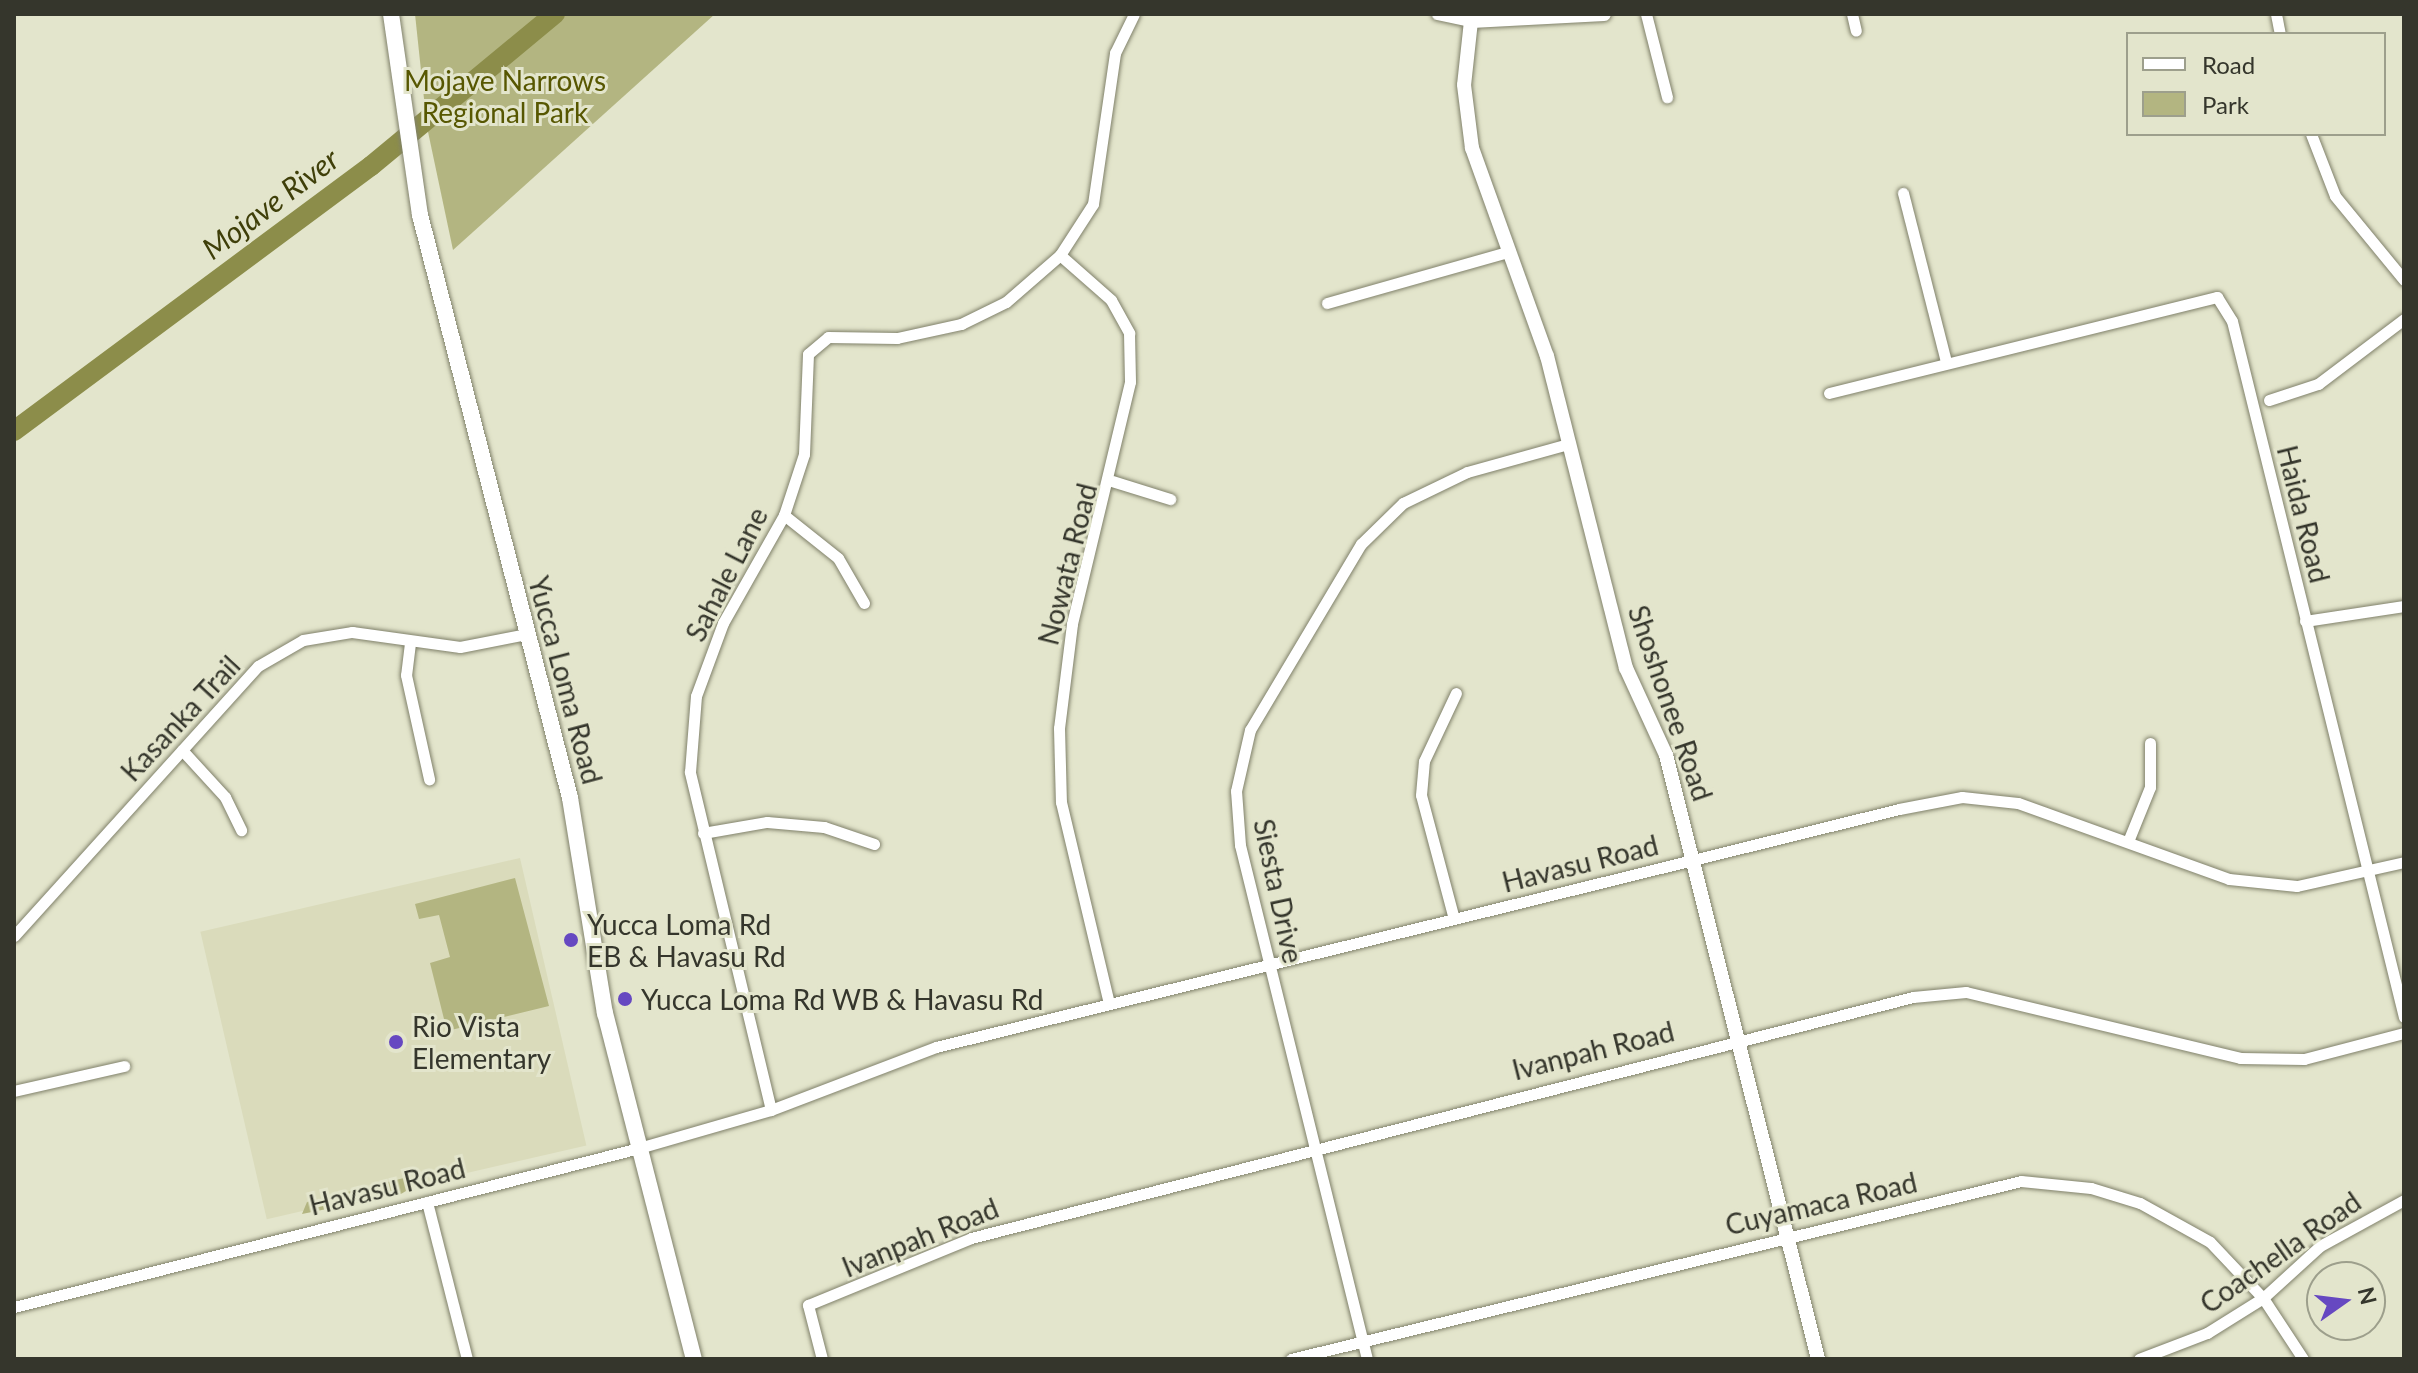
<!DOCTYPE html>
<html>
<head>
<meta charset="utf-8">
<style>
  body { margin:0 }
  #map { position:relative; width:2418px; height:1373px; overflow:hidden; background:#e3e5cc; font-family:Lato,sans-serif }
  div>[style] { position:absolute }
  .built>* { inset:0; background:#dadbbb; transform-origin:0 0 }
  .green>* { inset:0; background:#b3b581 }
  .river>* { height:20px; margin:-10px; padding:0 10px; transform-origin:10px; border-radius:10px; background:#8c8d4a }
  .roads { filter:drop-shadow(0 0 2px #80816a) drop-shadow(0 0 2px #80816a) }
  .minor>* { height:11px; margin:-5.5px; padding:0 5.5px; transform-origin:5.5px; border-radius:5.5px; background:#fff }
  .tertiary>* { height:14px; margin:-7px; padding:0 7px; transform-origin:7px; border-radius:7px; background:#fff }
  .secondary>* { height:16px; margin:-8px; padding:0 8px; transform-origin:8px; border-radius:8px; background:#fff }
  .dots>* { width:22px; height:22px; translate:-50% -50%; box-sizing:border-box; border:4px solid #e3e5cc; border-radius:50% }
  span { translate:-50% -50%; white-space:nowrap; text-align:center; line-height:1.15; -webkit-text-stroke:6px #e3e5cc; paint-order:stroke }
  .park-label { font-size:28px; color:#575701 }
  .street-label { font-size:28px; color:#35362c }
  .poi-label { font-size:28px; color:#35362c }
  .left { translate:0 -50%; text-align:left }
  .water-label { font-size:30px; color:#3f3f09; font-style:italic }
  .frame { position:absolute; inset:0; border:16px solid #35362c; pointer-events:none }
  .legend { position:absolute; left:2126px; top:32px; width:260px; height:104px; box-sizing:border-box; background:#e3e5cc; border:2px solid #9d9f8c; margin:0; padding:10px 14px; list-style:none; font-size:24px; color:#35362c }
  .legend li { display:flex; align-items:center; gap:16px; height:40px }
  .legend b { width:40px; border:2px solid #9d9f8c }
  .north { position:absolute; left:2306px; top:1261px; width:80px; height:80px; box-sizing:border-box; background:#e3e5cc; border:2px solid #9d9f8c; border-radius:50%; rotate:76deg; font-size:22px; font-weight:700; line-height:32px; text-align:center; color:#35362c }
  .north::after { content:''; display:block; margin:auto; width:28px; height:36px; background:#6648c1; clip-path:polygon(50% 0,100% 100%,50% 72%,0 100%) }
</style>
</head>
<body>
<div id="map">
  <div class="built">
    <i style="left:520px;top:858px;width:295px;height:328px;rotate:77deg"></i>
  </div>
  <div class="green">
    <i style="clip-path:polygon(415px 14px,715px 14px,453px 250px,427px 127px)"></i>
    <i style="clip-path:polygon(515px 878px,549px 1006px,447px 1031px,430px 963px,450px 957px,439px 915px,419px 919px,415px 904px)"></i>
    <i style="clip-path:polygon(408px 1177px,419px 1183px,401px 1194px,302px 1214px,307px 1202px)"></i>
  </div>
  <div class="river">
    <i style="left:14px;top:431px;width:445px;rotate:-36.6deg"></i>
    <i style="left:371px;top:166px;width:239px;rotate:-39.6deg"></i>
  </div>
  <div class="roads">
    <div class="minor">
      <i style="left:1437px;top:14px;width:35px;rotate:12deg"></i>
      <i style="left:1646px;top:14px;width:86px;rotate:75.8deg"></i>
      <i style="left:1852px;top:14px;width:17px;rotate:77deg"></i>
      <i style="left:2276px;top:14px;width:20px;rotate:79deg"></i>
      <i style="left:2311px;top:134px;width:66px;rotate:68.8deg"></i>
      <i style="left:2335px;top:196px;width:109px;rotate:50.6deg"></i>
      <i style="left:1903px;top:193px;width:174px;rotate:75.7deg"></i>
      <i style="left:1060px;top:255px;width:68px;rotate:41.4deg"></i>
      <i style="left:1111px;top:300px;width:38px;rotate:61deg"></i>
      <i style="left:1129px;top:333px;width:49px;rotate:88.8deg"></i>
      <i style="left:1130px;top:382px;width:249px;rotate:103.5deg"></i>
      <i style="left:1072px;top:624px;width:105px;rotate:97.1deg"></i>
      <i style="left:1059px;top:728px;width:74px;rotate:88.5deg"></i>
      <i style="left:1061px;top:802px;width:207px;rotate:76.6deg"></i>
      <i style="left:1327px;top:303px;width:187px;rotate:-15.8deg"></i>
      <i style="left:1829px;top:393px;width:400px;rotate:-13.9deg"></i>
      <i style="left:2217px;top:297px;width:28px;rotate:58deg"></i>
      <i style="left:2232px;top:321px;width:717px;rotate:76.12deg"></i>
      <i style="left:2269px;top:400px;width:52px;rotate:-18.1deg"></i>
      <i style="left:2318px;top:384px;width:108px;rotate:-37.1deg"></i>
      <i style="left:1112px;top:481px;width:61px;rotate:17.2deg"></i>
      <i style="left:784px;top:515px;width:69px;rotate:38.5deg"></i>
      <i style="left:838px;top:558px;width:52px;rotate:60deg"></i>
      <i style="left:2305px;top:621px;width:100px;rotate:-8.6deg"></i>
      <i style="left:410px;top:643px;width:32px;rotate:97deg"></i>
      <i style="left:406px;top:675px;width:107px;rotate:77.5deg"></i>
      <i style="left:182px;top:750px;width:64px;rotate:47.5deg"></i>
      <i style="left:225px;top:797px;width:37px;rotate:64deg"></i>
      <i style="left:703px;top:833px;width:65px;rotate:-9.8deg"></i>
      <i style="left:767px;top:822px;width:57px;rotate:5deg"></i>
      <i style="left:824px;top:827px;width:53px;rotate:18.8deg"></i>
      <i style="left:2129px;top:839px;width:56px;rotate:-68deg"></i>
      <i style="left:2150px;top:787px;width:44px;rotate:-90deg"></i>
      <i style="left:1454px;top:919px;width:128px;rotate:-104.9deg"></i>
      <i style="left:1421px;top:795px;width:34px;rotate:-85deg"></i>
      <i style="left:1424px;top:761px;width:75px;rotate:-64.8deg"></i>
      <i style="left:14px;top:936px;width:364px;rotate:-47.9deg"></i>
      <i style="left:258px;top:666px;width:52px;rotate:-30deg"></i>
      <i style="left:303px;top:640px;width:50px;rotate:-9.3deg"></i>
      <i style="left:352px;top:632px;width:109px;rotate:7.9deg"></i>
      <i style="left:460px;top:647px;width:67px;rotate:-11.1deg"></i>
      <i style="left:14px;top:1091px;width:113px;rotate:-12.8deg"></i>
      <i style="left:771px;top:1110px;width:348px;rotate:-103.5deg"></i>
      <i style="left:690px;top:772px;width:76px;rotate:-85.5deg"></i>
      <i style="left:696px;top:696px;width:78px;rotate:-69.7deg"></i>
      <i style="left:723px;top:623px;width:124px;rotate:-60.5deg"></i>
      <i style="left:784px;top:515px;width:64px;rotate:-71.8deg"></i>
      <i style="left:804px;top:454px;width:100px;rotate:-87.7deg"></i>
      <i style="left:808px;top:354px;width:26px;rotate:-40deg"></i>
      <i style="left:828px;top:337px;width:69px;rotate:0.8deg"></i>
      <i style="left:897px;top:338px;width:66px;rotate:-12.3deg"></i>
      <i style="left:961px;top:324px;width:50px;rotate:-26.1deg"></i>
      <i style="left:1006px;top:302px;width:72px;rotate:-41deg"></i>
      <i style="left:1060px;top:255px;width:61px;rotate:-57.1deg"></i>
      <i style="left:1093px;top:204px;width:153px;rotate:-81.7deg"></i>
      <i style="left:1115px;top:53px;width:43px;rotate:-64deg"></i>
      <i style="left:427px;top:1202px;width:162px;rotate:75.7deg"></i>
      <i style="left:14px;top:1307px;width:645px;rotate:-14.27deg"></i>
      <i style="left:639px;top:1148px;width:137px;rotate:-16.1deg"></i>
      <i style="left:771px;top:1110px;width:177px;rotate:-20.9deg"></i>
      <i style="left:936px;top:1047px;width:992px;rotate:-13.88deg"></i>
      <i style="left:1899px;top:809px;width:64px;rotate:-10.8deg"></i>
      <i style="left:1962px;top:797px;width:56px;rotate:6.1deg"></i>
      <i style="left:2018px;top:803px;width:224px;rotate:19.8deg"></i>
      <i style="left:2229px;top:879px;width:68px;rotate:5.9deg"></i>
      <i style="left:2297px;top:886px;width:110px;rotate:-12.6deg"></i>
      <i style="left:822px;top:1359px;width:56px;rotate:-104.5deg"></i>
      <i style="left:808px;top:1305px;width:176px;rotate:-22.3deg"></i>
      <i style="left:971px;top:1238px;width:972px;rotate:-14.35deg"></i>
      <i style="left:1913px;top:997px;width:53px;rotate:-5.4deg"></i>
      <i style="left:1966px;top:992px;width:282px;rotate:13.5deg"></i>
      <i style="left:2240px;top:1058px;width:64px;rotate:0.9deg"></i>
      <i style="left:2304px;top:1059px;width:103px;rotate:-14.6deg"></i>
      <i style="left:1291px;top:1359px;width:751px;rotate:-13.7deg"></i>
      <i style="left:2021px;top:1181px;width:70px;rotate:5.7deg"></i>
      <i style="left:2091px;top:1188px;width:51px;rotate:17deg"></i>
      <i style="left:2140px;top:1203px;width:80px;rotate:29.1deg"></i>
      <i style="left:2210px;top:1242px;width:77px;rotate:46.6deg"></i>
      <i style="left:2263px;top:1298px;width:73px;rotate:56.7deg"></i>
      <i style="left:1367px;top:1359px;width:529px;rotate:-103.88deg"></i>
      <i style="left:1240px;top:845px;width:54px;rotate:-94.2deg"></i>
      <i style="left:1236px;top:791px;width:63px;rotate:-77.1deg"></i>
      <i style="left:1250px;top:730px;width:217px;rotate:-59.2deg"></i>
      <i style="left:1361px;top:544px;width:59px;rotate:-44.3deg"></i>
      <i style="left:1403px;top:503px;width:71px;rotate:-25.8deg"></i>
      <i style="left:1467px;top:472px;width:105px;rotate:-15.5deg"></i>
      <i style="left:2139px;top:1359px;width:73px;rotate:-20.9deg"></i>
      <i style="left:2207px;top:1333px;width:66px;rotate:-32deg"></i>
      <i style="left:2263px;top:1298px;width:77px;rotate:-42.4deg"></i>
      <i style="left:2320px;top:1246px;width:96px;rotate:-28.7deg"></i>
    </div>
    <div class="tertiary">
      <i style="left:1604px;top:14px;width:133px;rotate:177deg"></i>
      <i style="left:1471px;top:21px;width:64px;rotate:96.2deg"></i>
      <i style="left:1464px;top:85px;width:64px;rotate:82.8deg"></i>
      <i style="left:1472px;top:148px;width:221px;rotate:70.2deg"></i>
      <i style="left:1547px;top:356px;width:322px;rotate:75.8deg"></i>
      <i style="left:1626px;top:668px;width:96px;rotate:65.3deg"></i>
      <i style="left:1666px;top:755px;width:623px;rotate:75.87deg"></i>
    </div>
    <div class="secondary">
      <i style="left:391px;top:14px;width:203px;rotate:81.8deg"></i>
      <i style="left:420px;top:215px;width:602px;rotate:75.57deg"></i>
      <i style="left:570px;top:798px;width:218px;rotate:80.8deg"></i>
      <i style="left:605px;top:1013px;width:357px;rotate:75.6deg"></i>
    </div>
  </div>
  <div class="dots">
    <i style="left:571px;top:940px;background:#6648c1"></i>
    <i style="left:625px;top:999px;background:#6648c1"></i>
    <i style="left:396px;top:1042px;background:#6648c1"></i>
  </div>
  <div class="park-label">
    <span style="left:505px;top:96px">Mojave Narrows<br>Regional Park</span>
  </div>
  <div class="street-label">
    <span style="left:2304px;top:514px;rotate:76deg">Haida Road</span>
    <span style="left:1067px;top:564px;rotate:-76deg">Nowata Road</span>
    <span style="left:726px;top:574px;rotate:-63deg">Sahale Lane</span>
    <span style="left:566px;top:680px;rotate:75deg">Yucca Loma Road</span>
    <span style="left:1671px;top:703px;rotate:71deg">Shoshonee Road</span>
    <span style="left:180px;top:718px;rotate:-47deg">Kasanka Trail</span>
    <span style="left:1580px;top:863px;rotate:-14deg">Havasu Road</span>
    <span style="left:1279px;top:891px;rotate:78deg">Siesta Drive</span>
    <span style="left:1593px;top:1050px;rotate:-14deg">Ivanpah Road</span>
    <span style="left:387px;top:1186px;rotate:-14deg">Havasu Road</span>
    <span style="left:1821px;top:1203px;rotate:-13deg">Cuyamaca Road</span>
    <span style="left:920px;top:1237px;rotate:-22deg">Ivanpah Road</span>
    <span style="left:2280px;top:1252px;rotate:-35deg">Coachella Road</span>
  </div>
  <div class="poi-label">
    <span class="left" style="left:587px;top:940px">Yucca Loma Rd<br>EB &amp; Havasu Rd</span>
    <span class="left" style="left:641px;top:999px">Yucca Loma Rd WB &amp; Havasu Rd</span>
    <span class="left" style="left:412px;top:1042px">Rio Vista<br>Elementary</span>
  </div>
  <div class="water-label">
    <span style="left:270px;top:203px;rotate:-37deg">Mojave River</span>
  </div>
  <div class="frame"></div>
  <ul class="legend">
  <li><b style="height:10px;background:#fff"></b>Road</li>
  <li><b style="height:22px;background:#b3b581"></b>Park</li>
  </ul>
  <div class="north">N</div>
</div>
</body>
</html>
